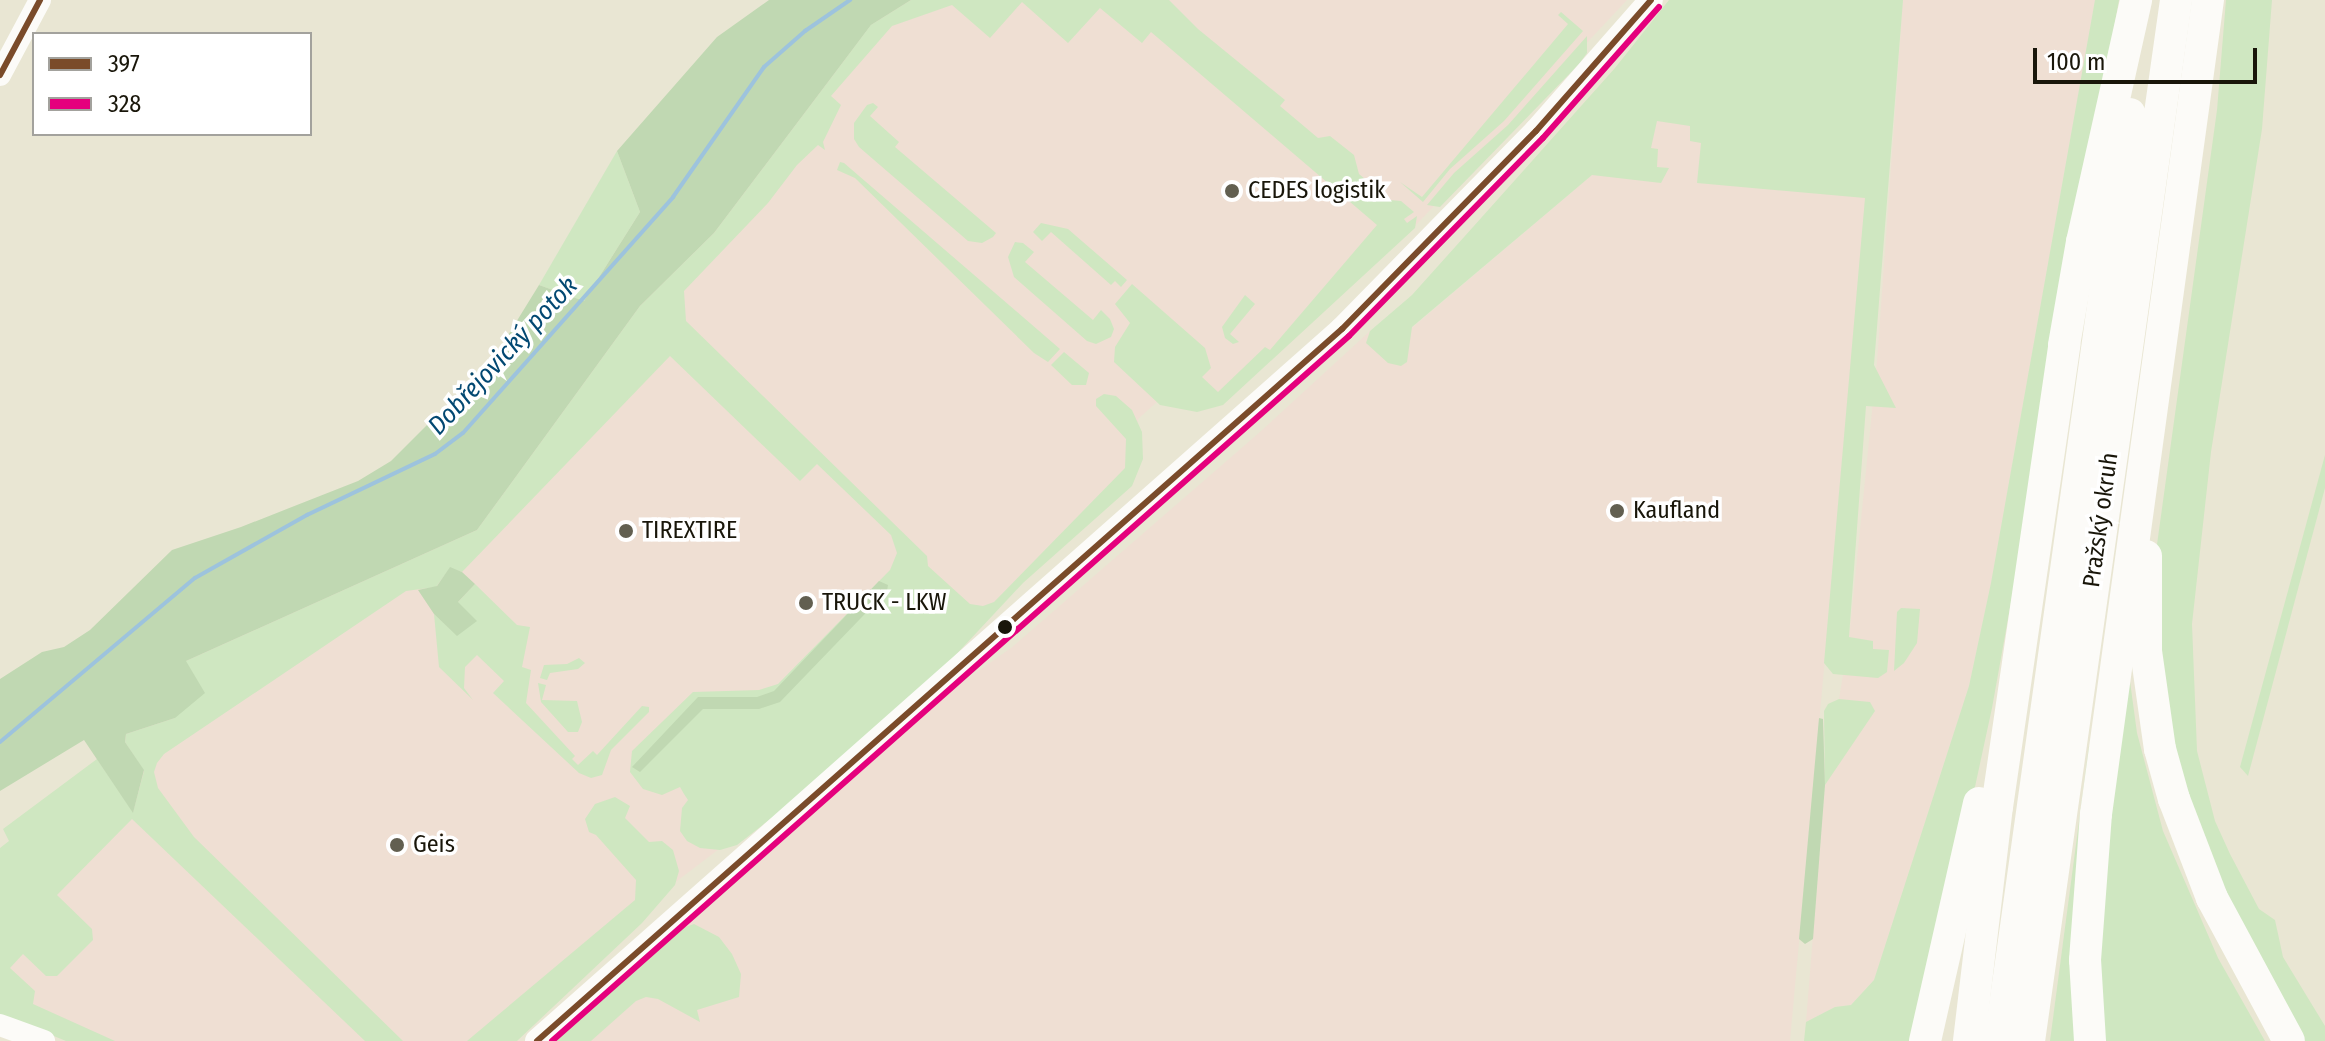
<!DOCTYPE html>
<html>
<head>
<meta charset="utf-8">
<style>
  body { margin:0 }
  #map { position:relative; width:2325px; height:1041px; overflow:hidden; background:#e9e6d3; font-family:"Fira Sans Condensed",sans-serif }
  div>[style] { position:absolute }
  .industrial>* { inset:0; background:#efdfd3 }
  .green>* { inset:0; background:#cfe7c1 }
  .forest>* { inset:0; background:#c0d8b2 }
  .stream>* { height:4px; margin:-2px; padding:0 2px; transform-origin:2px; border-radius:2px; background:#9dc3dd }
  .tertiary>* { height:22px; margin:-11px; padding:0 11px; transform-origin:11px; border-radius:11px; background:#fcfbf8 }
  .secondary>* { height:24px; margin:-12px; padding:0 12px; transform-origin:12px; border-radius:12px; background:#fcfbf8 }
  .motorway>* { height:32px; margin:-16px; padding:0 16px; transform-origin:16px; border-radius:16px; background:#fcfbf8 }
  .bus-1>* { height:6px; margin:-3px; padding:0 3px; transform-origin:3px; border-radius:3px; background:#7a4b2a }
  .bus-2>* { height:6px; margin:-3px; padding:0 3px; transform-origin:3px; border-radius:3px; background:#e5007d }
  .dots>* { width:22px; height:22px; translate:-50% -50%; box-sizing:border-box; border:4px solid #fff; border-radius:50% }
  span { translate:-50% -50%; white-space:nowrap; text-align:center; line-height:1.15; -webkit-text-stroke:7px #fff; paint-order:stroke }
  .poi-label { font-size:24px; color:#19160a }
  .left { translate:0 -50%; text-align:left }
  .street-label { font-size:24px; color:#19160a }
  .water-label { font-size:26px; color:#024872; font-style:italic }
  .legend { position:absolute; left:32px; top:32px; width:280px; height:104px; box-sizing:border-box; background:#fff; border:2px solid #a3a29d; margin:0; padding:10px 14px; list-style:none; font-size:24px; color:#19160a }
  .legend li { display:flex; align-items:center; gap:16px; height:40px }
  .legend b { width:40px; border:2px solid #a3a29d }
  .scale { position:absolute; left:2033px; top:48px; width:224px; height:36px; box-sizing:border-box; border:4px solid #19160a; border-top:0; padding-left:10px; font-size:24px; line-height:28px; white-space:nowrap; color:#19160a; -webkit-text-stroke:6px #fff; paint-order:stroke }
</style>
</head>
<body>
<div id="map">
  <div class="industrial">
    <i style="clip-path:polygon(895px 0,1627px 0,1417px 224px,1219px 400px,1158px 401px,1138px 419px,1137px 472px,982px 620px,731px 840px,669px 887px,498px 1041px,108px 1041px,7px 1003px,0 905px,127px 808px,73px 721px,455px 519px)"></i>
    <i style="clip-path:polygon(1718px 0,1885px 0,1790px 1041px,554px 1041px,731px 888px,940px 698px,1011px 648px,1260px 432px,1370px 331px,1406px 333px,1592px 175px)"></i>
    <i style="clip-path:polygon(1903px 0,2095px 0,1991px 583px,1969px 686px,1874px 980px,1851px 1005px,1835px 1007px,1806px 1022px,1825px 785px,1849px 638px,1877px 362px)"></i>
  </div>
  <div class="green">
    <i style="clip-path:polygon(911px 0,1169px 0,1198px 29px,1285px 100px,1280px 106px,1318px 138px,1330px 136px,1354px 155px,1359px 174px,1390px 200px,1401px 201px,1414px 212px,1404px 219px,1407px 223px,1417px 216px,1415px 228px,1223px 405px,1197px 412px,1160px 405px,1114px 362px,1115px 347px,1130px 323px,1115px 304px,1132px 284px,1205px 348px,1211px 368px,1202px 377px,1218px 392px,1265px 347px,1270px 350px,1377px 225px,1151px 32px,1142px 43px,1100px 8px,1068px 43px,1022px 2px,990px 38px,952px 5px,892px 26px,831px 96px,841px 105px,823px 142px,825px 150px,818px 145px,797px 165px,768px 203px,684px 291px,686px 321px,927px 556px,928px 566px,970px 604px,983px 606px,994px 602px,1125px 468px,1126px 439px,1096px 406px,1096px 399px,1104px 394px,1116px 396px,1132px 410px,1142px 432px,1143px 459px,1132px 486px,1023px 583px,922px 691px,823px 778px,737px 845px,720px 850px,700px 848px,687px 841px,680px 831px,682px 808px,688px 800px,684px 794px,680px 787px,662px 795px,643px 789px,630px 772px,632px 751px,693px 692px,759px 690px,778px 684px,890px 570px,897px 553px,891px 535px,817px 464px,800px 481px,670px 356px,462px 572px,450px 568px,436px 587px,406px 591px,164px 754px,157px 763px,154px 772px,158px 788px,194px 837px,403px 1041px,365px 1041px,132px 819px,57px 895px,92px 929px,93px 940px,57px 976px,46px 976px,23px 954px,10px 968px,35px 991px,33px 1004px,115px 1041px,66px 1041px,0 1014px,0 848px,9px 841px,3px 829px,97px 759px,133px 812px,144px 771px,125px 742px,126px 734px,175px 718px,186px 661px,477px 530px,640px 306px,714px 233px,871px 25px)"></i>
    <i style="clip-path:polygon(1669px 0,1903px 0,1874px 365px,1896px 408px,1866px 406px,1849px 637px,1873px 641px,1873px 649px,1889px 650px,1887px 672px,1878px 678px,1833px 674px,1824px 663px,1865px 198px,1697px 183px,1701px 143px,1690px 141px,1690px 126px,1657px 121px,1651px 148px,1658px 149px,1657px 167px,1669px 168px,1661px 183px,1592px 175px,1412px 327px,1407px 362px,1401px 366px,1388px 363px,1366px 343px,1370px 331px,1412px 295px,1473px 227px,1615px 68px)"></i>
    <i style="clip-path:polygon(2095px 0,2119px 0,1992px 708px,1970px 810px,1910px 1041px,1804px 1041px,1806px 1022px,1835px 1007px,1851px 1005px,1874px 980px,1969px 686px,1991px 583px)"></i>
    <i style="clip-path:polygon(2226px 0,2272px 0,2262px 129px,2211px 452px,2192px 624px,2197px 751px,2215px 821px,2230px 854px,2259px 909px,2275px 920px,2283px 957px,2325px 1026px,2325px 1041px,2296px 1041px,2214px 883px,2160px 704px,2155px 559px,2217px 110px)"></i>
    <i style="clip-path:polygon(1561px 12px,1583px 31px,1504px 121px,1450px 169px,1423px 202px,1400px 182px,1422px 197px,1568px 24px,1558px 15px)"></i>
    <i style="clip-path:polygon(1587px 36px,1587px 53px,1579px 64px,1440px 207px,1427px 205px,1454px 173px,1508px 125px)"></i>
    <i style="clip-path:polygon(873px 103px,878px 107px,870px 116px,899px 142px,895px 147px,996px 233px,993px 237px,982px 243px,968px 241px,859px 147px,854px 139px,854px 123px,867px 105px)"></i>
    <i style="clip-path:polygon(617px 151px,640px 212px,584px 301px,539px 285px)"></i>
    <i style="clip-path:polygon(840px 162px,844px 163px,1060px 349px,1048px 362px,1034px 353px,855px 178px,837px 170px)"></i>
    <i style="clip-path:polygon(1041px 223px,1068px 229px,1127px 280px,1121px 287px,1115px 281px,1111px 285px,1051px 232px,1042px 241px,1033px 232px)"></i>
    <i style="clip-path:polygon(1015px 242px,1023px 243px,1034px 252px,1025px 262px,1093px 320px,1101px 310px,1110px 319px,1114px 329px,1111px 337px,1096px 344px,1087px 341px,1014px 277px,1008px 257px)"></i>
    <i style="clip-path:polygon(1245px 295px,1255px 304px,1230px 334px,1239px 342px,1233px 344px,1225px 338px,1222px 327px)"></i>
    <i style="clip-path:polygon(1064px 352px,1089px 373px,1086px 385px,1072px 385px,1051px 365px)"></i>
    <i style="clip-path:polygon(2325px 455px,2325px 488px,2248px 776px,2240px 767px)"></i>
    <i style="clip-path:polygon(475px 584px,517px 625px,530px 627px,522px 667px,531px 670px,526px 703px,575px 756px,572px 759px,578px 765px,593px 751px,597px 755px,642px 706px,649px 707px,649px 712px,611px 750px,602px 775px,591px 778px,579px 773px,493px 693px,504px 681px,477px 655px,465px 667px,464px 688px,473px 700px,439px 667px,434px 614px,457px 635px,458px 602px)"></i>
    <i style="clip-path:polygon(1901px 608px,1920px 609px,1917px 643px,1904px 663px,1894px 671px,1897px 612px)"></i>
    <i style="clip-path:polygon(579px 658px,585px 663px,578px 669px,550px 673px,547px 680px,540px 678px,544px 665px,567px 664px)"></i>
    <i style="clip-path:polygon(2129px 674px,2137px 733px,2163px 831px,2218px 958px,2265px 1041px,2098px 1041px,2095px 949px)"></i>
    <i style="clip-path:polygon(538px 683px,546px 685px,542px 700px,577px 701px,582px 722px,578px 732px,568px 732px,541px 702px)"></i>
    <i style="clip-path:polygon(1839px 699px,1870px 702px,1875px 711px,1825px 785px,1824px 711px,1828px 704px)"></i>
    <i style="clip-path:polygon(2089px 746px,2093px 746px,2080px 1041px,2050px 1041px)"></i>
    <i style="clip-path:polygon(615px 797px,630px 806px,625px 818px,649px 842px,662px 841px,673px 850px,679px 871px,675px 885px,642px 923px,517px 1041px,467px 1041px,635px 900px,636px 880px,596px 835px,589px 832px,585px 819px,595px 804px)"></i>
    <i style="clip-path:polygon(694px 924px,719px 937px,732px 954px,741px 974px,739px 997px,697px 1010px,700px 1022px,658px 999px,646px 997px,636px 1001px,591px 1041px,554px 1041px,677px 930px)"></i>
  </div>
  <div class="forest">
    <i style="clip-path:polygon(769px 0,911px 0,871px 25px,714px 233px,640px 306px,477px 530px,186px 661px,205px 693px,175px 718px,126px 734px,125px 742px,144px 770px,133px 813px,84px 740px,0 791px,0 679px,42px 652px,64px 647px,90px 630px,172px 550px,241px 527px,358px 481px,391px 461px,494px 358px,539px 285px,584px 301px,640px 212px,617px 151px,717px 37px)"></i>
    <i style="clip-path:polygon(450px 567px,462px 572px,475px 584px,458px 602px,477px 621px,457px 636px,434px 614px,418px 590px,437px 586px)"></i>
    <i style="clip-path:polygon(879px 581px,888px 585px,887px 591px,780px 702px,759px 709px,703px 709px,640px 772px,632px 767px,698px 697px,757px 697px,774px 691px)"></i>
    <i style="clip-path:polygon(1819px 718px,1823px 719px,1825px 785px,1813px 939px,1805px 944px,1799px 939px)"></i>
  </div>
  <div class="stream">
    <i style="left:0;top:742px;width:255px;rotate:-40.1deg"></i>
    <i style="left:195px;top:578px;width:129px;rotate:-29.4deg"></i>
    <i style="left:307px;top:515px;width:142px;rotate:-25.5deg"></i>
    <i style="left:435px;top:454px;width:35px;rotate:-37deg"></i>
    <i style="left:463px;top:433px;width:316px;rotate:-48.3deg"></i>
    <i style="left:673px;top:197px;width:159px;rotate:-55deg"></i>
    <i style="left:764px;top:67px;width:55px;rotate:-41.3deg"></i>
    <i style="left:805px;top:31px;width:55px;rotate:-34.6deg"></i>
  </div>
  <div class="tertiary">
    <i style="left:0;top:75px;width:85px;rotate:-61.9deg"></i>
    <i style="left:0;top:1025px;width:47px;rotate:20deg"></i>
  </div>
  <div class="secondary">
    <i style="left:537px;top:1041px;width:1075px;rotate:-41.49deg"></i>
    <i style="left:1342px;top:329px;width:277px;rotate:-45.6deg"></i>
    <i style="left:1536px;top:131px;width:174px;rotate:-48.7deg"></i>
  </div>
  <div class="motorway">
    <i style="left:2146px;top:556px;width:95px;rotate:90deg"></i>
    <i style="left:2146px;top:651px;width:99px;rotate:81.9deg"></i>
    <i style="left:2160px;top:749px;width:52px;rotate:74.4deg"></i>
    <i style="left:2174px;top:799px;width:106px;rotate:69deg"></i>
    <i style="left:2212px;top:898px;width:162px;rotate:61.7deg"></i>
    <i style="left:1925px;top:1041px;width:244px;rotate:-77.2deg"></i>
    <i style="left:1969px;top:1041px;width:236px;rotate:-83.2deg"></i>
    <i style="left:1997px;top:807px;width:467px;rotate:-81.7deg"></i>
    <i style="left:2064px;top:345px;width:105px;rotate:-80.1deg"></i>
    <i style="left:2082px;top:242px;width:248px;rotate:-77.4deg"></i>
    <i style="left:2000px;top:1041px;width:936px;rotate:-82.02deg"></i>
    <i style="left:2029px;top:1041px;width:1051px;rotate:-81.96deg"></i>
    <i style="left:2090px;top:1041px;width:81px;rotate:-93.5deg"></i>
    <i style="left:2085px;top:960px;width:146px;rotate:-85.7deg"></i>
    <i style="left:2096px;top:814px;width:822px;rotate:-82.17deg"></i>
  </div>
  <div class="bus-1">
    <i style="left:0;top:75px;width:85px;rotate:-61.9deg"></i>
    <i style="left:537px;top:1041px;width:1075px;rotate:-41.49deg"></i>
    <i style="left:1342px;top:329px;width:277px;rotate:-45.6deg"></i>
    <i style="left:1536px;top:131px;width:174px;rotate:-48.7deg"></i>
  </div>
  <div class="bus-2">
    <i style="left:552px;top:1041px;width:1064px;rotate:-41.49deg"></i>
    <i style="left:1349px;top:336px;width:277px;rotate:-45.6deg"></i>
    <i style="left:1543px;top:138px;width:175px;rotate:-48.5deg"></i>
  </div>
  <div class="dots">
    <i style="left:1232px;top:191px;background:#625f50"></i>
    <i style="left:1617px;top:511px;background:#625f50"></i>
    <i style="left:626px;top:531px;background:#625f50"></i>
    <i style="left:806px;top:603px;background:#625f50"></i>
    <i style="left:1005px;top:627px;background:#19160a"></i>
    <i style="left:397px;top:845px;background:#625f50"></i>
  </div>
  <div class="poi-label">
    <span class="left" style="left:1248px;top:191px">CEDES logistik</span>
    <span class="left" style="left:1633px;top:511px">Kaufland</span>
    <span class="left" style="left:642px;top:531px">TIREXTIRE</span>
    <span class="left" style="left:822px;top:603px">TRUCK - LKW</span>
    <span class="left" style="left:413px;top:845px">Geis</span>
  </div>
  <div class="street-label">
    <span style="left:2101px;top:520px;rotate:-82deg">Pražský okruh</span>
  </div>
  <div class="water-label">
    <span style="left:503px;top:356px;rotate:-47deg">Dobřejovický potok</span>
  </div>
  <ul class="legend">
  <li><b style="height:10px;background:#7a4b2a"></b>397</li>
  <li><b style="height:10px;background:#e5007d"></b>328</li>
  </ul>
  <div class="scale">100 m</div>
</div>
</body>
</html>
